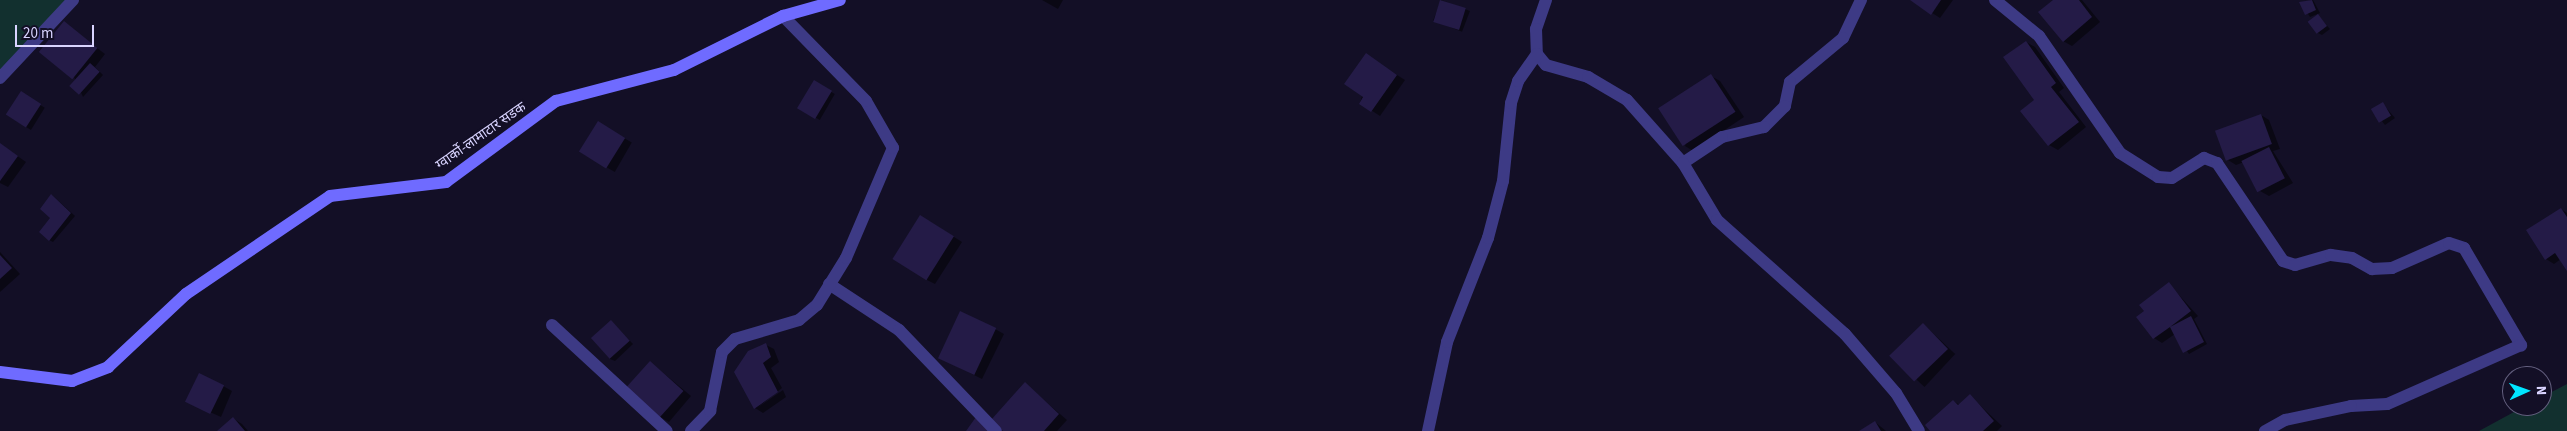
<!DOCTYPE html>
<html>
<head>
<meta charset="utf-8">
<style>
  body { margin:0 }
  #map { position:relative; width:2567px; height:431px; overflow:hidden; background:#130f26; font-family:"Source Sans 3","Noto Sans Devanagari",sans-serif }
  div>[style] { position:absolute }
  .green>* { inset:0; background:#12302f }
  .shadow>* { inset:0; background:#0007; transform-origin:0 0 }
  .building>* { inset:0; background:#241b47; transform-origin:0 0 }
  .service>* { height:12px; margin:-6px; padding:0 6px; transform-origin:6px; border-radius:6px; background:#3d3a85 }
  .minor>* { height:12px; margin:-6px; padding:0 6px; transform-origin:6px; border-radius:6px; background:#3d3a85 }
  .secondary>* { height:12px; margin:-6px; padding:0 6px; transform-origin:6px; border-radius:6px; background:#6f6bff }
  span { translate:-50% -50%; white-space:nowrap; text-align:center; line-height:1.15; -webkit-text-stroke:4px #130f26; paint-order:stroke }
  .street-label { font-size:14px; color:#d9d4ff }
  .north { position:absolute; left:2502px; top:366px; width:50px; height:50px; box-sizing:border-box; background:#130f26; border:1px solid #625e7d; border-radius:50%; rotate:88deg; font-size:14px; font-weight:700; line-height:20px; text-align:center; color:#d9d4ff }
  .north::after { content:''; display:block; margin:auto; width:18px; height:22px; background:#00e5ff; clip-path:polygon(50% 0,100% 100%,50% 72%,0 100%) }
  .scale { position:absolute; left:15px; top:25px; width:79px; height:22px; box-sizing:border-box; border:2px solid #d9d4ff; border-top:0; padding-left:6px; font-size:15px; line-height:18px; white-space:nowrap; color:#d9d4ff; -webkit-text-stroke:4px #130f26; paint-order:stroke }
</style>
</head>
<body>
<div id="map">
  <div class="green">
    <i style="clip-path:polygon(0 0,73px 0,0 78px)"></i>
    <i style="clip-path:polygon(2567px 384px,2567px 431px,2479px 431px,2525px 406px,2542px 406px,2542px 397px)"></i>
  </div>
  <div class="shadow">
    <i style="clip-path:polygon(1042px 0,1063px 0,1058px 9px)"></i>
    <i style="left:1441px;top:0;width:31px;height:22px;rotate:21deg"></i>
    <i style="clip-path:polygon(1912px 0,1953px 0,1940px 18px)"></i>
    <i style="clip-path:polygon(2055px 0,2082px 0,2100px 22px,2072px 46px,2063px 41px)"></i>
    <i style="clip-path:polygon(2313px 0,2320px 13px,2310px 17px,2301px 3px)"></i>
    <i style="clip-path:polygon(2318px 16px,2330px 29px,2322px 35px,2318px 33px)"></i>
    <i style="clip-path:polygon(64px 23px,105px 54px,95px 67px,103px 75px,83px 97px,74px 77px)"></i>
    <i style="clip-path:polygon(2026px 42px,2035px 47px,2064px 88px,2059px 92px,2086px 127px,2058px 150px,2049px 145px,2035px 101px)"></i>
    <i style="clip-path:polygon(1373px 60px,1405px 80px,1380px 116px,1360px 103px)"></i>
    <i style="clip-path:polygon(1711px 76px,1720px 81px,1744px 117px,1693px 151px,1685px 146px)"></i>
    <i style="left:814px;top:82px;width:24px;height:30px;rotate:30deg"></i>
    <i style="left:21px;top:93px;width:28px;height:26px;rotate:32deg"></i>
    <i style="clip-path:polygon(2383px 104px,2395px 118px,2385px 125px,2373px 110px)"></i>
    <i style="clip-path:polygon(2261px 115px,2269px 120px,2280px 149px,2273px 151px,2293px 183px,2269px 196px,2260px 191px,2244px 162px,2236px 165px,2228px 160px)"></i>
    <i style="left:598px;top:123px;width:39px;height:34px;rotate:30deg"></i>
    <i style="clip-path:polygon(0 144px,26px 162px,8px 187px,0 183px)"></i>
    <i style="clip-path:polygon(52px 195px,75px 216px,53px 242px,49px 240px)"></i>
    <i style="clip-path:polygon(2561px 209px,2567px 213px,2567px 269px,2561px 259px,2554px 264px,2546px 259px)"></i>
    <i style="clip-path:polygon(929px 221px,962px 242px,935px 284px,927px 280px)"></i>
    <i style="clip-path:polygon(0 252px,20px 274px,0 292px)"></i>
    <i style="clip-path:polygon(2169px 284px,2198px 316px,2194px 319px,2207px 344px,2189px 354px,2175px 334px,2162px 343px,2154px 338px,2146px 312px)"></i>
    <i style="clip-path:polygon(612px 322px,633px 344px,615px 361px,610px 359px)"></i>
    <i style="left:1923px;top:324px;width:44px;height:45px;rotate:43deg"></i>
    <i style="clip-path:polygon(995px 329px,1004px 334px,982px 379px,948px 362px)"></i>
    <i style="clip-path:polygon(766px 345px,774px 349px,779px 362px,771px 368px,782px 388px,757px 408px,783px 390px,786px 397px,763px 413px,755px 408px)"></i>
    <i style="clip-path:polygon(650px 362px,691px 396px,669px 422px,660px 417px)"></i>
    <i style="clip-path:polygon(1025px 384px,1067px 420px,1057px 431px,1005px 431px)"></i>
    <i style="clip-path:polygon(223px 386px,232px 391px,221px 417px,194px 405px)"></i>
    <i style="clip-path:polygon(1970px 396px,2002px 426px,1997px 431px,1932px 431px,1953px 401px,1960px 405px)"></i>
    <i style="clip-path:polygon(234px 419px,242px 424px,248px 431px,219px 431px)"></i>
    <i style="clip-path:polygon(1875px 422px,1886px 431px,1861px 431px)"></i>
  </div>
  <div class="building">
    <i style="left:1440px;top:0;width:27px;height:23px;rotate:17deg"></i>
    <i style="clip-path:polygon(1910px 0,1941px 0,1931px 15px)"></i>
    <i style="clip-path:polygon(2053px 0,2079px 0,2092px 17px,2063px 42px,2038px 12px)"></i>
    <i style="clip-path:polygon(2312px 0,2316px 10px,2305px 15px,2299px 2px)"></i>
    <i style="left:2318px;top:14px;width:15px;height:13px;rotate:53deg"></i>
    <i style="left:64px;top:21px;width:43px;height:40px;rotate:39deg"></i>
    <i style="clip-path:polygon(2026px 41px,2056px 83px,2051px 87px,2079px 122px,2048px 146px,2020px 111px,2034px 100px,2003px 57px)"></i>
    <i style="clip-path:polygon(1366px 53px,1397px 75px,1371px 112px,1359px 104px,1363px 97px,1344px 84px)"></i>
    <i style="left:90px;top:63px;width:13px;height:31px;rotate:42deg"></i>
    <i style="left:1711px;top:74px;width:45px;height:63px;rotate:57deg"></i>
    <i style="left:814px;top:80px;width:21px;height:33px;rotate:31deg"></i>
    <i style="left:21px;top:91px;width:24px;height:28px;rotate:33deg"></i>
    <i style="left:2383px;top:102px;width:16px;height:14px;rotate:60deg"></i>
    <i style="left:2261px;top:114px;width:32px;height:49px;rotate:70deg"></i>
    <i style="left:598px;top:121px;width:32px;height:36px;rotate:32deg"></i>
    <i style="clip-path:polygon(0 143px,18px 156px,0 181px)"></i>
    <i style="left:2269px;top:147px;width:35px;height:31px;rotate:63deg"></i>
    <i style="clip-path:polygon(51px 194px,71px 213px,49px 241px,39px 232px,50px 218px,40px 209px)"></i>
    <i style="clip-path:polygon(2561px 208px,2567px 217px,2567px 271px,2555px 253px,2545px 260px,2526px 230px)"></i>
    <i style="left:920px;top:215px;width:40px;height:52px;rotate:32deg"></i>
    <i style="clip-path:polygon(0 255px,12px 268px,0 279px)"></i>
    <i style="clip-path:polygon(2169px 282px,2191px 311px,2170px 327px,2191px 316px,2204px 342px,2183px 353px,2170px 327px,2153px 339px,2136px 317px,2144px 311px,2139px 305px)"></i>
    <i style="left:960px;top:311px;width:40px;height:52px;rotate:25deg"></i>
    <i style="left:611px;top:320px;width:28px;height:27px;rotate:48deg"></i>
    <i style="left:1923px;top:323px;width:36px;height:47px;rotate:46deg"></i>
    <i style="clip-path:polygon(766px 343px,771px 357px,763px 363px,778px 392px,754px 409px,734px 372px,748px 351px)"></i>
    <i style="left:650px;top:361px;width:45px;height:35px;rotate:42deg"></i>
    <i style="left:199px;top:373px;width:28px;height:32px;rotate:26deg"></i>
    <i style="clip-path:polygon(1025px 382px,1059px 414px,1044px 431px,1003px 431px,991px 420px)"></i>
    <i style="clip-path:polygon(1970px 394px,1994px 421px,1983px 431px,1930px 431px,1925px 425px,1953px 400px,1958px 405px)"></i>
    <i style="clip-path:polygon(233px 417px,245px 431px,217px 431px)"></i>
    <i style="clip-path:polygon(976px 417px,996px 431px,966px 431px)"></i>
    <i style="clip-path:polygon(1875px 421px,1881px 431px,1859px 431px)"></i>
  </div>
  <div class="service">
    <i style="left:1995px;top:0;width:57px;rotate:39.3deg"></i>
    <i style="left:2039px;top:36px;width:142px;rotate:55.3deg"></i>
    <i style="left:2120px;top:153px;width:45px;rotate:32.3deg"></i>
    <i style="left:2158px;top:177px;width:14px;rotate:4deg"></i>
    <i style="left:2172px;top:178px;width:38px;rotate:-32deg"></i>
    <i style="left:2204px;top:158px;width:14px;rotate:21deg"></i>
    <i style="left:2217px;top:163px;width:118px;rotate:56deg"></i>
    <i style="left:2283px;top:261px;width:13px;rotate:18deg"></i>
    <i style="left:2295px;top:265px;width:37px;rotate:-16deg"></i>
    <i style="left:2331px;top:255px;width:21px;rotate:8deg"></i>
    <i style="left:2352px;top:258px;width:23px;rotate:29deg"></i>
    <i style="left:2372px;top:269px;width:20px;rotate:-3deg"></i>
    <i style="left:2392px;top:268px;width:62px;rotate:-23.7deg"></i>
    <i style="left:2449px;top:243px;width:16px;rotate:18deg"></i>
    <i style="left:2464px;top:248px;width:113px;rotate:59.6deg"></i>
    <i style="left:2521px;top:345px;width:146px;rotate:156.2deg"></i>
    <i style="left:2387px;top:404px;width:36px;rotate:177deg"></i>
    <i style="left:2351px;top:406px;width:67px;rotate:168deg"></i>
    <i style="left:2285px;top:420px;width:23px;rotate:151deg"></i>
  </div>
  <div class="minor">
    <i style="left:1546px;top:0;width:31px;rotate:109deg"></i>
    <i style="left:1536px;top:29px;width:25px;rotate:88deg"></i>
    <i style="left:1537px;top:54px;width:14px;rotate:51deg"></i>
    <i style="left:1546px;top:65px;width:44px;rotate:15.9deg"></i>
    <i style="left:1588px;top:77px;width:45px;rotate:30.5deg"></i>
    <i style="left:1627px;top:100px;width:84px;rotate:48.4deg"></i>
    <i style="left:1861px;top:0;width:42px;rotate:115.3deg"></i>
    <i style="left:1843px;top:38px;width:69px;rotate:140.3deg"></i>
    <i style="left:1790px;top:82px;width:25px;rotate:102deg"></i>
    <i style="left:1785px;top:106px;width:30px;rotate:135deg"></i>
    <i style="left:1764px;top:127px;width:43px;rotate:166.6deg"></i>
    <i style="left:1722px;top:137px;width:47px;rotate:146.3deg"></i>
    <i style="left:1683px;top:163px;width:66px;rotate:59.2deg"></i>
    <i style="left:1717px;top:220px;width:171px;rotate:41.7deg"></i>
    <i style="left:1845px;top:334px;width:78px;rotate:49.2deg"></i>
    <i style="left:1896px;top:393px;width:44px;rotate:58.8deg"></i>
    <i style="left:0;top:78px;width:107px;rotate:-46.9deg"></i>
    <i style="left:829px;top:284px;width:84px;rotate:33.3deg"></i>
    <i style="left:899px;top:330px;width:140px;rotate:46.2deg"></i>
    <i style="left:552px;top:325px;width:156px;rotate:42.7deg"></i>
    <i style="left:691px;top:431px;width:28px;rotate:-46deg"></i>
    <i style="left:710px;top:411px;width:60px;rotate:-78.5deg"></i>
    <i style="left:722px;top:352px;width:18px;rotate:-45deg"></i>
    <i style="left:735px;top:339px;width:67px;rotate:-16.5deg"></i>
    <i style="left:799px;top:320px;width:23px;rotate:-40deg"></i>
    <i style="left:817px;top:305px;width:55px;rotate:-58.3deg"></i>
    <i style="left:846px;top:258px;width:120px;rotate:-66.9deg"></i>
    <i style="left:893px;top:148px;width:54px;rotate:-119.9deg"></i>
    <i style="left:866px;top:101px;width:119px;rotate:-134.3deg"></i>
    <i style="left:1428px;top:431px;width:91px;rotate:-77.9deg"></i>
    <i style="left:1447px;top:342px;width:112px;rotate:-68.5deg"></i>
    <i style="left:1488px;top:238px;width:59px;rotate:-75.3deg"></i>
    <i style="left:1503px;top:181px;width:78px;rotate:-84.1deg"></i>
    <i style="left:1511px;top:103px;width:23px;rotate:-72deg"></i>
    <i style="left:1518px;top:81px;width:33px;rotate:-55deg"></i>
  </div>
  <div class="secondary">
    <i style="left:0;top:372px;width:73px;rotate:7.1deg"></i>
    <i style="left:72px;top:381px;width:39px;rotate:-21deg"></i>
    <i style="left:108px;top:367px;width:107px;rotate:-43.1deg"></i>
    <i style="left:186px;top:294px;width:174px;rotate:-34.2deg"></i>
    <i style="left:330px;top:196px;width:117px;rotate:-6.9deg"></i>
    <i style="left:446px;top:182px;width:137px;rotate:-36.4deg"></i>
    <i style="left:556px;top:101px;width:122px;rotate:-14.7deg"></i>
    <i style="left:674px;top:70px;width:122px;rotate:-26.4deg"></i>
    <i style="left:783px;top:16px;width:59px;rotate:-15.7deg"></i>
  </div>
  <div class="street-label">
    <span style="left:481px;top:136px;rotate:-35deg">ग्वार्को-लामाटार सडक</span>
  </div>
  <div class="north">N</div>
  <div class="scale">20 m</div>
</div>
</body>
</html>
